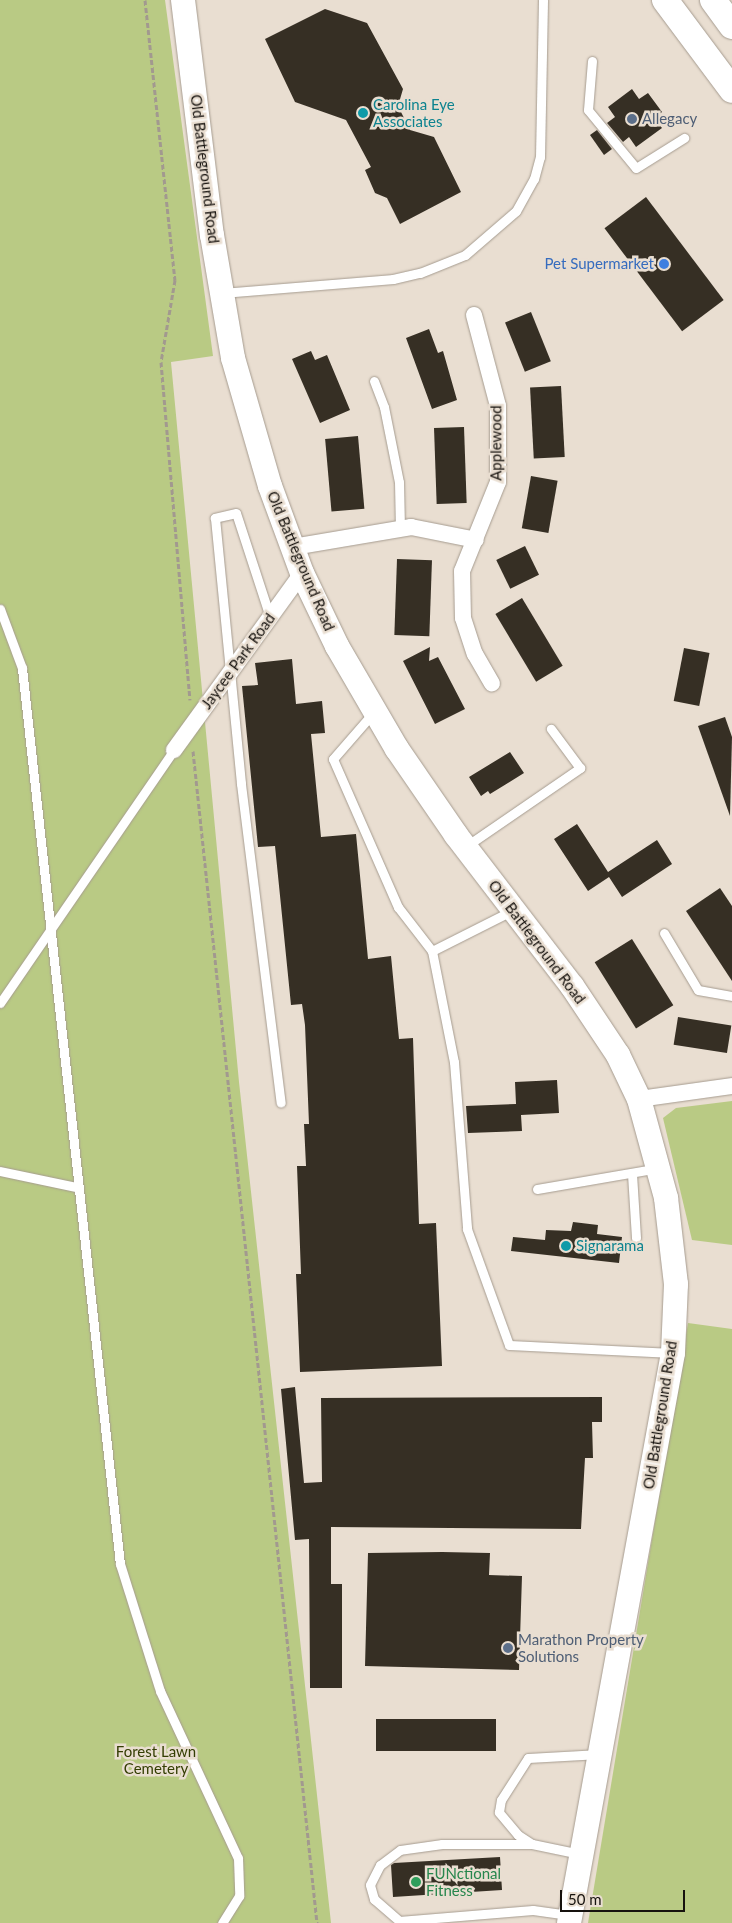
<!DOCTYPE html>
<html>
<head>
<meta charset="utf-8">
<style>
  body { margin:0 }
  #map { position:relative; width:732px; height:1923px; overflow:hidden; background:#e9ded1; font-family:Lato,sans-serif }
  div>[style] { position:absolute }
  .green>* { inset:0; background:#b9ca84 }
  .building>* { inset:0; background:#362f24; transform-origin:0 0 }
  .path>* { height:3px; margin-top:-1.5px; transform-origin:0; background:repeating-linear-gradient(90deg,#a2998f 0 5px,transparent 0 7.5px) }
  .roads { filter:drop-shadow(0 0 1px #a69c90) drop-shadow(0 0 1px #a69c90) }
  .lane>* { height:9px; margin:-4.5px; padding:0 4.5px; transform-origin:4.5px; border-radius:4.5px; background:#fff }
  .street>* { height:16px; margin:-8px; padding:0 8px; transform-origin:8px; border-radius:8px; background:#fff }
  .secondary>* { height:24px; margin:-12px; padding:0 12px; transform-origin:12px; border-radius:12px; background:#fff }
  .primary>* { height:26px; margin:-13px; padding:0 13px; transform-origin:13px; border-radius:13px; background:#fff }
  .dots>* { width:14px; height:14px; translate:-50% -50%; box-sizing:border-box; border:2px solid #e9ded1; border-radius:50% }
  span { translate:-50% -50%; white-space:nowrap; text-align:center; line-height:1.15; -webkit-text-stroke:5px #e9ded1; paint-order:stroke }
  .culture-label { font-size:15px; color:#0d838f }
  .left { translate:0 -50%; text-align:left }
  .service-label { font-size:15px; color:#4e5e75 }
  .street-label { font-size:15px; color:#16120e }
  .shop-label { font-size:15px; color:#366cbe }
  .right { translate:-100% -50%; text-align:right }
  .park-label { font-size:15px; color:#343e03 }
  .leisure-label { font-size:15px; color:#27864d }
  .scale { position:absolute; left:560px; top:1890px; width:125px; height:22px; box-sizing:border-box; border:2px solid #16120e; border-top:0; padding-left:6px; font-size:15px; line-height:18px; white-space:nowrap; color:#16120e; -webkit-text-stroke:4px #e9ded1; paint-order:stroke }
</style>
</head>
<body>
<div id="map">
  <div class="green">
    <i style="clip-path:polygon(0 0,165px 0,213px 356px,171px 362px,239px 1082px,331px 1923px,0 1923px)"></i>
    <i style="clip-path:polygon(732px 1101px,732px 1245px,692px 1240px,663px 1118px,676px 1108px)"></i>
    <i style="clip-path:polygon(688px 1323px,732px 1329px,732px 1923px,588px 1923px)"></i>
  </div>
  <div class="building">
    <i style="clip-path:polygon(325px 9px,367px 23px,403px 89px,398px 106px,410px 130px,434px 137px,461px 192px,400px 224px,387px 198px,375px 193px,365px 170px,371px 167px,346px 120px,295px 102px,265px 39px)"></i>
    <i style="clip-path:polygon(632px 89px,639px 99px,648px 93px,662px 112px,654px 118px,662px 128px,636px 147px,629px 137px,623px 142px,607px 123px,615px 117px,608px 107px)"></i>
    <i style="clip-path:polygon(597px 130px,612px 149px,604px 155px,590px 135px)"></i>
    <i style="left:646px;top:197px;width:129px;height:52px;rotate:53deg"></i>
    <i style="left:531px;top:312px;width:53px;height:28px;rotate:68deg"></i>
    <i style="clip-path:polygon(429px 329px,438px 353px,443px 351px,457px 400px,432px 409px,406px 338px)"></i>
    <i style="clip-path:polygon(311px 351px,315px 360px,327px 355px,350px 410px,320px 423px,292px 359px)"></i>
    <i style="left:561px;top:386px;width:71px;height:31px;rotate:87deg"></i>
    <i style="left:464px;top:427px;width:76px;height:30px;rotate:88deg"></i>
    <i style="left:358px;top:436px;width:73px;height:33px;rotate:85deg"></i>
    <i style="left:531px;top:476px;width:27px;height:53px;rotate:10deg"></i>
    <i style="left:525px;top:546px;width:32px;height:32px;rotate:64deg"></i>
    <i style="left:397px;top:559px;width:35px;height:76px;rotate:2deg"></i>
    <i style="left:522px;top:598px;width:79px;height:31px;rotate:59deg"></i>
    <i style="clip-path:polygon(430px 647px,429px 661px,438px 657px,465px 709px,435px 724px,403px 661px)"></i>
    <i style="left:684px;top:648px;width:26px;height:54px;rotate:11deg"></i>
    <i style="clip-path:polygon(292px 659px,296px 704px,322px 701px,325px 733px,311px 734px,321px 837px,356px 834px,368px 959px,391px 956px,399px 1039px,413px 1038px,419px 1224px,436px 1223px,442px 1366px,300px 1372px,296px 1274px,301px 1274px,297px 1166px,306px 1166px,304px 1124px,309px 1124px,305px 1025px,302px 1004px,291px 1005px,275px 846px,258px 847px,242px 686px,258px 685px,255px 663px)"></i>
    <i style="clip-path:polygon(725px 717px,732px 737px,730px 816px,698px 726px)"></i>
    <i style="clip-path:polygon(510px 752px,524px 773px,490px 794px,488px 791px,481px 796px,469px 777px)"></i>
    <i style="clip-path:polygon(577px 824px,608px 872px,657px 840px,672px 864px,622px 897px,609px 877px,588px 891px,554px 839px)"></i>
    <i style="clip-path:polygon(720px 888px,732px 906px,732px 981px,686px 911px)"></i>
    <i style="left:632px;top:939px;width:78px;height:44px;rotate:58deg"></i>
    <i style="left:678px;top:1017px;width:54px;height:28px;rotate:9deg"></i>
    <i style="clip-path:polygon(557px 1080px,559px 1113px,521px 1115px,522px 1131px,468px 1133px,466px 1106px,516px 1104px,515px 1082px)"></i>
    <i style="clip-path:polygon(573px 1222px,598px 1225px,597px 1234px,622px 1237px,619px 1263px,511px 1251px,513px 1237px,545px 1240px,546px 1230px,571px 1231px)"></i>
    <i style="clip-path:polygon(295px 1387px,304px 1483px,322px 1482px,321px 1398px,602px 1397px,602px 1422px,592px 1422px,593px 1458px,585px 1458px,581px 1529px,331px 1527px,331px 1584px,342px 1584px,342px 1688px,310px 1688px,309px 1539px,295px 1540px,281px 1389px)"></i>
    <i style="clip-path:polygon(442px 1552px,490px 1553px,489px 1575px,522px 1576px,519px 1670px,365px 1666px,368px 1553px)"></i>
    <i style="left:376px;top:1719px;width:120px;height:32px"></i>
    <i style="clip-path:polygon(500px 1857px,502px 1890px,393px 1897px,391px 1865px,394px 1863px)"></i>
  </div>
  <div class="path">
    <i style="left:145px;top:0;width:282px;rotate:83.9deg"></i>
    <i style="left:175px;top:280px;width:83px;rotate:99.7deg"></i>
    <i style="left:161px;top:362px;width:339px;rotate:85.1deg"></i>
    <i style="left:193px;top:751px;width:1179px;rotate:83.96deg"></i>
  </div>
  <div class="roads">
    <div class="lane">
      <i style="left:592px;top:61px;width:49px;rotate:94.7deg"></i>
      <i style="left:588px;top:110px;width:75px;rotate:50.4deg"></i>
      <i style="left:636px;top:168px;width:57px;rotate:-32deg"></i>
      <i style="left:222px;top:293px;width:172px;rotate:-4.7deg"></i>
      <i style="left:393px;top:279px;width:28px;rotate:-13deg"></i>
      <i style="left:420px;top:273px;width:48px;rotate:-21.8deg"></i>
      <i style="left:465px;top:255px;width:67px;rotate:-40.8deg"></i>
      <i style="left:516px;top:211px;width:37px;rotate:-61deg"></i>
      <i style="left:534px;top:179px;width:23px;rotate:-75deg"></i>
      <i style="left:540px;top:157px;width:157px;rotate:-88.9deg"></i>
      <i style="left:374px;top:381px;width:28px;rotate:69deg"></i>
      <i style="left:384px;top:407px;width:76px;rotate:78.7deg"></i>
      <i style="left:399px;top:482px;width:47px;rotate:88.8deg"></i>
      <i style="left:0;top:609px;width:63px;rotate:69.6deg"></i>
      <i style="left:22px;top:668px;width:901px;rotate:83.76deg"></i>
      <i style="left:120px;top:1564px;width:133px;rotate:72.5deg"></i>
      <i style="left:160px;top:1691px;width:184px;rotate:65deg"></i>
      <i style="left:238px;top:1858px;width:38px;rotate:88deg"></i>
      <i style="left:239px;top:1896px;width:32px;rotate:122deg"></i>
      <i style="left:270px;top:617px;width:109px;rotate:-108.1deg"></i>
      <i style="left:236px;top:513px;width:22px;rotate:167deg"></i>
      <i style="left:215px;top:518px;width:267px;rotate:84.4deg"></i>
      <i style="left:241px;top:784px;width:321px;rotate:82.9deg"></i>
      <i style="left:373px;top:713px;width:61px;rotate:131deg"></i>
      <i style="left:333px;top:759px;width:162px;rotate:66.3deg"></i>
      <i style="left:398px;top:907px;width:56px;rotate:52.3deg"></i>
      <i style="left:432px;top:951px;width:113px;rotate:78.8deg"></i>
      <i style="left:454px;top:1062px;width:168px;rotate:85.5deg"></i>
      <i style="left:467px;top:1229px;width:123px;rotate:70.1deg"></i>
      <i style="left:509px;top:1345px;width:164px;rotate:2.8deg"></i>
      <i style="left:465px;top:847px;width:140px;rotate:-34.5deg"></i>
      <i style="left:580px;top:768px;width:49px;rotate:-126.6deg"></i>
      <i style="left:664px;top:933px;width:66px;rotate:59.2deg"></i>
      <i style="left:698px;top:990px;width:35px;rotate:10deg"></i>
      <i style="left:432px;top:951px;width:91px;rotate:-26.8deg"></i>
      <i style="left:0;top:1003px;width:307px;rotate:-55.5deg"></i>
      <i style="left:0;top:1171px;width:78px;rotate:11.9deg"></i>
      <i style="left:632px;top:1174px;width:64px;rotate:86.4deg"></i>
      <i style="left:537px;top:1189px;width:123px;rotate:-9.8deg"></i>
      <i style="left:532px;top:1844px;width:90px;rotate:180deg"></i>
      <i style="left:442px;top:1844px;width:42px;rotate:171.9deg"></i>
      <i style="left:400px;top:1850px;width:25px;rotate:143deg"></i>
      <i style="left:380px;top:1865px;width:22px;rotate:117deg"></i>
      <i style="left:370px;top:1885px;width:15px;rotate:74deg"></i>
      <i style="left:374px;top:1899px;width:33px;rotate:41deg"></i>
      <i style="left:399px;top:1921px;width:134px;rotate:-4.7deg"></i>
      <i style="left:533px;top:1910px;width:36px;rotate:8deg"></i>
      <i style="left:580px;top:1854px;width:49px;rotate:-168.2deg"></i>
      <i style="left:532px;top:1844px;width:17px;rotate:-147deg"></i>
      <i style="left:518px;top:1835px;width:30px;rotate:-130deg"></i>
      <i style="left:499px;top:1812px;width:12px;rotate:-81deg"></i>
      <i style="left:501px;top:1800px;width:50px;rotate:-57.3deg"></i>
      <i style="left:528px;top:1758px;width:72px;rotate:-3.2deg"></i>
    </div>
    <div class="street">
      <i style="left:474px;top:315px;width:94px;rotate:75.2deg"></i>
      <i style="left:498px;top:406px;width:76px;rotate:90deg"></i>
      <i style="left:498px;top:482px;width:96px;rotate:112deg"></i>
      <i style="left:462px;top:571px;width:47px;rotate:88.8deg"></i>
      <i style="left:463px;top:618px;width:38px;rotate:72deg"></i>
      <i style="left:475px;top:654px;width:34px;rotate:60deg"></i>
      <i style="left:293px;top:547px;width:120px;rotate:-9.6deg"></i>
      <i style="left:411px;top:527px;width:66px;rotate:11.3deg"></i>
      <i style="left:174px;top:750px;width:218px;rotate:-54.1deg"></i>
      <i style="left:639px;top:1099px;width:94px;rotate:-8deg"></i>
    </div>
    <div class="secondary">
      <i style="left:183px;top:0;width:237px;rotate:83deg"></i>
      <i style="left:212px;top:235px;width:125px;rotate:80.3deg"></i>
      <i style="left:233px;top:358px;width:133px;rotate:73.9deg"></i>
      <i style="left:270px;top:486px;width:93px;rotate:69.8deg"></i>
      <i style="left:302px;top:573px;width:81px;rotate:64.4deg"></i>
      <i style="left:337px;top:646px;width:119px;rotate:59.8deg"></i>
      <i style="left:397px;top:749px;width:104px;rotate:55.5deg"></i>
      <i style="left:456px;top:835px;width:190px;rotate:52.5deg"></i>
      <i style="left:572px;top:986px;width:83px;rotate:56.3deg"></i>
      <i style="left:618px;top:1055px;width:49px;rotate:64.5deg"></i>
      <i style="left:639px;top:1099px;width:103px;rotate:74.7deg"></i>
      <i style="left:666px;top:1198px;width:87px;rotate:83.4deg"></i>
      <i style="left:676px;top:1284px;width:69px;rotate:92.5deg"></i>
      <i style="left:673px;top:1353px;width:579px;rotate:100.34deg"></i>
    </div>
    <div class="primary">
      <i style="left:665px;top:0;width:112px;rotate:53.3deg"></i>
      <i style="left:713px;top:0;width:32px;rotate:54deg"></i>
    </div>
  </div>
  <div class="dots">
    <i style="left:363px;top:113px;background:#0f9aa8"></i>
    <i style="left:632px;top:119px;background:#5c6f8a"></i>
    <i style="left:664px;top:264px;background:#3f7fe0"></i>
    <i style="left:566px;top:1246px;background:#0f9aa8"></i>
    <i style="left:508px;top:1648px;background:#5c6f8a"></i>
    <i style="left:416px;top:1882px;background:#2e9e5b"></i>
  </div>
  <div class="culture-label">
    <span class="left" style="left:373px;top:113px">Carolina Eye<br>Associates</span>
    <span class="left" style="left:576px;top:1246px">Signarama</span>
  </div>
  <div class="service-label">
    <span class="left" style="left:642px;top:119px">Allegacy</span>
    <span class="left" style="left:518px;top:1648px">Marathon Property<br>Solutions</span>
  </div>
  <div class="street-label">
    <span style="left:205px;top:169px;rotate:83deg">Old Battleground Road</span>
    <span style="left:496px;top:443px;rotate:-90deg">Applewood</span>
    <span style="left:301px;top:561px;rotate:67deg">Old Battleground Road</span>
    <span style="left:238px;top:661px;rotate:-54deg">Jaycee Park Road</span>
    <span style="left:537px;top:942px;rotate:53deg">Old Battleground Road</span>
    <span style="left:660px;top:1415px;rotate:-81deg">Old Battleground Road</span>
  </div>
  <div class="shop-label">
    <span class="right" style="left:654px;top:264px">Pet Supermarket</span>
  </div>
  <div class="park-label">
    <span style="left:156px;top:1760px">Forest Lawn<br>Cemetery</span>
  </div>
  <div class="leisure-label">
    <span class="left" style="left:426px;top:1882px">FUNctional<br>Fitness</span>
  </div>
  <div class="scale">50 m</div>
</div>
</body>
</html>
